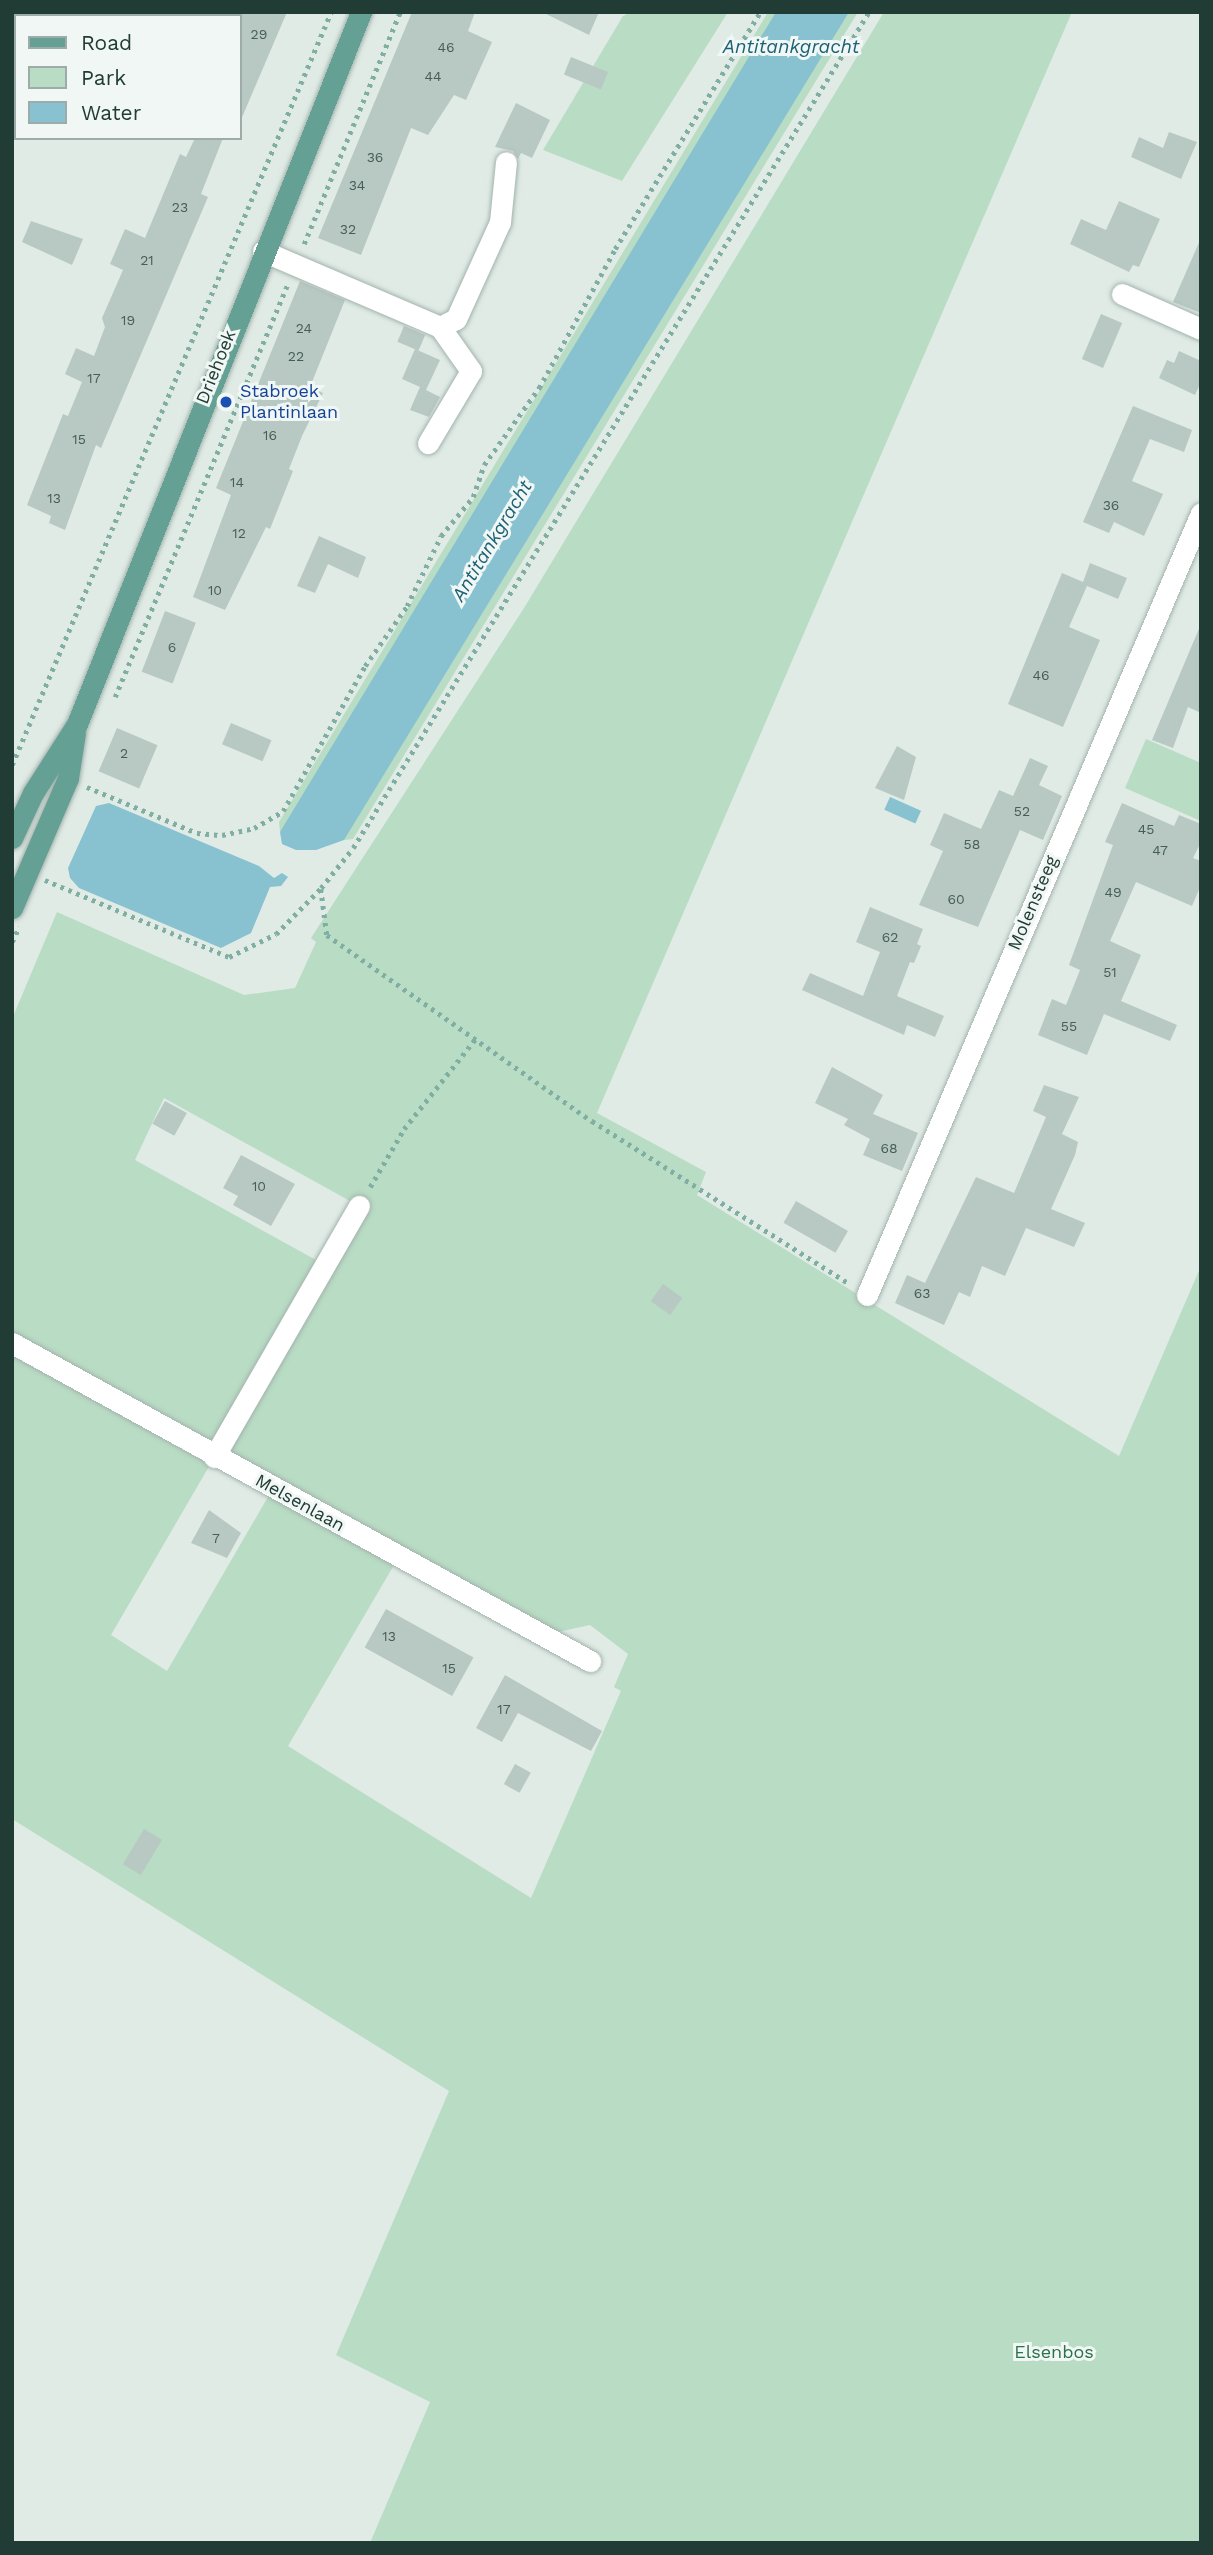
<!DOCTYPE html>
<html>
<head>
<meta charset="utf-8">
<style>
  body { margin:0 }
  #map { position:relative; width:1213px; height:2555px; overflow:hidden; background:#e0ebe6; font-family:"Work Sans",sans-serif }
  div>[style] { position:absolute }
  .green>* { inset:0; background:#b9dcc4 }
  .water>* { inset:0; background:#88c1d0; transform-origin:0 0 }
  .building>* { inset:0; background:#b8c8c3; transform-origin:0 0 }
  .path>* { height:4.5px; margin-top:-2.25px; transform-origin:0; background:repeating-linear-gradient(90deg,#81aea2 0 3.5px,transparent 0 8.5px) }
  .roads { filter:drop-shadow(0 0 2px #a3b3ad) drop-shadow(0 0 2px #a3b3ad) }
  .minor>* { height:21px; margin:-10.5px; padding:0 10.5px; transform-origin:10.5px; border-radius:10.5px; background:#fff }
  .major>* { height:21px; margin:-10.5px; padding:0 10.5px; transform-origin:10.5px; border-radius:10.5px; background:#65a094 }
  .dots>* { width:19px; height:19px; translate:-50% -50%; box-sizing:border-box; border:4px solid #f0f7f4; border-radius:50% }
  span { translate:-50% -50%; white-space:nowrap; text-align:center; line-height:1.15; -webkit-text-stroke:6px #f0f7f4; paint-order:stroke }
  .number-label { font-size:14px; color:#475e58 }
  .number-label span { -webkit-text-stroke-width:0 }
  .street-label { font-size:18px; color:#213b35 }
  .transit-label { font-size:18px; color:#164399 }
  .left { translate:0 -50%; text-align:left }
  .park-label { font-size:18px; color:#2c714a }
  .water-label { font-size:19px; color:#1c6276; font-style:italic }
  .frame { position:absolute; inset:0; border:14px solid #213b35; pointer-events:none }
  .legend { position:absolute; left:14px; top:14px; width:228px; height:126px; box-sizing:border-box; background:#f0f7f4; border:2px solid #9daca8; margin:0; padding:9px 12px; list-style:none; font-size:21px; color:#213b35 }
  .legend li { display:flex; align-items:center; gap:14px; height:35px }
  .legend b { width:35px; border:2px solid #9daca8 }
</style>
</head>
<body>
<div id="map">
  <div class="green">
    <i style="clip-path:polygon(631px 12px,728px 12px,622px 181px,543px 150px,623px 16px)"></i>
    <i style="clip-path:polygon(768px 12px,784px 12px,290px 828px,280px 832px,279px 822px)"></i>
    <i style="clip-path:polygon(842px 12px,858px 12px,353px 839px,344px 840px,343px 831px)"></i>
    <i style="clip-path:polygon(evenodd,884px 12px,1072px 12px,597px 1113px,706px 1172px,697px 1195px,1119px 1456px,1201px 1266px,1201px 2543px,370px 2543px,430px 2402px,336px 2355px,449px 2091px,12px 1819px,12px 1352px,211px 1463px,111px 1635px,167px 1671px,269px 1495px,394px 1565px,288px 1746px,531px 1898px,621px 1691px,614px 1687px,628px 1654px,590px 1625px,558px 1632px,12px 1333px,12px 1019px,57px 912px,244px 995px,295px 988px,316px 942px,311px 938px,524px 608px,884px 12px,164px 1098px,359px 1206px,325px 1265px,135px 1160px,164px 1098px)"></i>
    <i style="clip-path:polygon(1146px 739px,1201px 763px,1201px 821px,1125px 788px)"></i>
  </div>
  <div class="water">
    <i style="clip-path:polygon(776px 12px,849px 12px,344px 840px,316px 850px,296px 850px,282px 844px,280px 832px)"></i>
    <i style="left:890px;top:797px;width:34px;height:14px;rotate:24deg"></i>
    <i style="clip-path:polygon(109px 803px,259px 866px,274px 878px,282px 873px,288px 877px,281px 886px,270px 887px,251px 933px,221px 948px,79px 888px,70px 878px,68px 868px,96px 806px)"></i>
  </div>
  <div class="building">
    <i style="clip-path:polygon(240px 12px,287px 12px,240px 122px)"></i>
    <i style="clip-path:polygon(412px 12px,475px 12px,468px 31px,492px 42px,466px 100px,454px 95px,428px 135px,411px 128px,361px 255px,318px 238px)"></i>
    <i style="clip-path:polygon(542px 12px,599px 12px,589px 35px)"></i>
    <i style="left:571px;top:57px;width:40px;height:19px;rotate:22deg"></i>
    <i style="clip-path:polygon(516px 103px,550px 120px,532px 158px,521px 153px,518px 159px,513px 151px,495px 147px)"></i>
    <i style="clip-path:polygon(1169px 132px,1197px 142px,1181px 179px,1131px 157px,1139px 137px,1163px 148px)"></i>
    <i style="clip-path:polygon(195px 138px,223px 138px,201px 194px,208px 197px,101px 448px,96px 445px,65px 530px,49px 523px,51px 516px,27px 505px,63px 414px,68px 416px,82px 382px,65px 374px,76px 348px,94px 356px,105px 327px,102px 318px,123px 270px,110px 264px,125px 229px,145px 238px,180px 154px,186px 157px)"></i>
    <i style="clip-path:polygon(1119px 201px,1160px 219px,1139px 267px,1133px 265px,1129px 272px,1070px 244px,1081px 219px,1106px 230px)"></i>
    <i style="clip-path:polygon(31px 221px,83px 239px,72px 265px,22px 242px)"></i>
    <i style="clip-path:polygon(1201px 238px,1201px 313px,1173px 302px)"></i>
    <i style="clip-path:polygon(300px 281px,345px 300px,310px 387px,323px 393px,302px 436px,289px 469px,293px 471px,270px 529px,266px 527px,225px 610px,193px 597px,231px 495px,216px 488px)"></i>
    <i style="left:1101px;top:314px;width:23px;height:49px;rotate:23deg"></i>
    <i style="left:404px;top:326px;width:23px;height:17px;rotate:23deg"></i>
    <i style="clip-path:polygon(415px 349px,440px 360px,426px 390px,440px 397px,429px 417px,410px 410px,420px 387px,402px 379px)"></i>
    <i style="clip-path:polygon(1179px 351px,1201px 361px,1201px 382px,1195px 395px,1159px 378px,1167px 360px,1174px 363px)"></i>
    <i style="clip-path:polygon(1133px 406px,1192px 430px,1184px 452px,1150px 439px,1132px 481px,1163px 494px,1144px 536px,1114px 522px,1109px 533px,1083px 522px)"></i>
    <i style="clip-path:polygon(319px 536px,366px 557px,358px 578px,328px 564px,315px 593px,297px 586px)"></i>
    <i style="clip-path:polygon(1090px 563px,1127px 578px,1118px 599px,1087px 586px,1069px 627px,1100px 640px,1063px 727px,1008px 704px,1062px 573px,1083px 582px)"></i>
    <i style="left:165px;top:611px;width:33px;height:65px;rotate:21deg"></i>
    <i style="clip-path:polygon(1201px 624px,1201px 713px,1188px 707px,1173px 748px,1152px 740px)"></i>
    <i style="left:231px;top:723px;width:44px;height:23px;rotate:23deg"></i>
    <i style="left:117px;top:728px;width:44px;height:47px;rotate:23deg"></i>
    <i style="clip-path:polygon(897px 746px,916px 757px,904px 800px,875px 788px)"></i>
    <i style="clip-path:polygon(1030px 758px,1048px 766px,1039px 785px,1062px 796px,1043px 840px,1020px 830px,978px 927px,919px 905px,943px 851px,930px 845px,944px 813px,981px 829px,999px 790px,1013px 796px)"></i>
    <i style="clip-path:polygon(1122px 803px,1174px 826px,1179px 815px,1201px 824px,1201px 842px,1193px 858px,1201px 861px,1201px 885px,1192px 906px,1136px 882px,1110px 941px,1141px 955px,1121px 1001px,1177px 1025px,1170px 1041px,1104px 1014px,1087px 1055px,1038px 1035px,1052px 999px,1066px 1005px,1080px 970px,1069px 965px,1113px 845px,1105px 842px)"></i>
    <i style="clip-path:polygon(870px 907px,923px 929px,917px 944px,921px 946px,914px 963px,910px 962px,897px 996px,944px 1016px,935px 1037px,907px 1025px,904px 1035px,802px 990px,810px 973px,863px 996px,880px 952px,856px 942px)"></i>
    <i style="clip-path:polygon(832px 1067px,883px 1095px,873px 1114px,918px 1133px,902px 1171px,863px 1155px,870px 1139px,844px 1125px,848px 1119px,815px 1103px)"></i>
    <i style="clip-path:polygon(1044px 1085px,1079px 1097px,1062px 1134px,1078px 1142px,1075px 1155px,1051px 1209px,1085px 1223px,1074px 1247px,1026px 1228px,1005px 1276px,982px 1266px,970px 1297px,959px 1292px,944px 1325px,895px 1303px,907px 1275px,925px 1283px,976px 1177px,1014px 1193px,1046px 1117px,1033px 1111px)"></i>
    <i style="left:165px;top:1101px;width:25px;height:26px;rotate:29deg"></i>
    <i style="clip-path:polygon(241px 1155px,295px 1184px,271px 1226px,233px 1205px,238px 1196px,223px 1188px)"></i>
    <i style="left:796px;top:1201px;width:60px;height:25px;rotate:30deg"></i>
    <i style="left:663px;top:1284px;width:24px;height:21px;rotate:36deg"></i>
    <i style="clip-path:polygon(209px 1510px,241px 1533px,227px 1558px,191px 1543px)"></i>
    <i style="left:386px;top:1609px;width:100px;height:44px;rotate:29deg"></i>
    <i style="clip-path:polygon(505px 1675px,602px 1731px,591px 1751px,518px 1713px,502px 1742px,476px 1728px)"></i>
    <i style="left:515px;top:1764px;width:18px;height:23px;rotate:29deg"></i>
    <i style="left:144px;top:1829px;width:21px;height:41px;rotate:31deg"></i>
  </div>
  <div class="path">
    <i style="left:304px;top:244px;width:251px;rotate:-67.5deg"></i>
    <i style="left:115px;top:697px;width:446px;rotate:-67.3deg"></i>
    <i style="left:12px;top:765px;width:818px;rotate:-67.04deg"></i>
    <i style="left:87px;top:787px;width:119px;rotate:22.7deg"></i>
    <i style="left:197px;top:833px;width:25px;rotate:5deg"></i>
    <i style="left:222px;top:835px;width:33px;rotate:-12deg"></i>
    <i style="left:254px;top:828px;width:34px;rotate:-30deg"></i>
    <i style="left:283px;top:811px;width:167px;rotate:-60.5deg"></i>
    <i style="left:365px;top:666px;width:73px;rotate:-55deg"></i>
    <i style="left:407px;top:606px;width:78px;rotate:-64.1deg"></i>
    <i style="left:441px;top:536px;width:50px;rotate:-50.6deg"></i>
    <i style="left:473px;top:497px;width:34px;rotate:-71deg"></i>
    <i style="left:484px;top:465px;width:95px;rotate:-54.5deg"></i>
    <i style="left:539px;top:388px;width:158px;rotate:-61.3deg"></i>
    <i style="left:615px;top:249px;width:278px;rotate:-58.5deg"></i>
    <i style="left:45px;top:880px;width:199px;rotate:22.7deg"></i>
    <i style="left:229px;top:957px;width:52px;rotate:-26.1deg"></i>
    <i style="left:276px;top:934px;width:64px;rotate:-45.6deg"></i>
    <i style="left:321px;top:888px;width:51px;rotate:-51.3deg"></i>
    <i style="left:353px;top:848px;width:982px;rotate:-58.32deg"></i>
    <i style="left:321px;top:889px;width:46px;rotate:82.6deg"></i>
    <i style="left:327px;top:935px;width:324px;rotate:35.1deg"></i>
    <i style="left:592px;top:1121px;width:303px;rotate:32.3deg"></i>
    <i style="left:12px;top:942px;width:17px;rotate:-65deg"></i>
    <i style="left:370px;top:1187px;width:67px;rotate:-59.6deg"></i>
    <i style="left:404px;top:1129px;width:116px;rotate:-51.6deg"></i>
  </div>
  <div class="roads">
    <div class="minor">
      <i style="left:263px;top:251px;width:193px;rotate:23.2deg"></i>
      <i style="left:440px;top:327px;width:54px;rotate:54.8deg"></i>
      <i style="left:471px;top:371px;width:84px;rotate:120.8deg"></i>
      <i style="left:1122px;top:294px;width:86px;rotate:23.9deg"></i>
      <i style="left:440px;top:327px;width:18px;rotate:-27deg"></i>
      <i style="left:456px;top:319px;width:107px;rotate:-65.6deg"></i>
      <i style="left:500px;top:222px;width:60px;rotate:-84.3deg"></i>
      <i style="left:867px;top:1295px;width:850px;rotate:-66.87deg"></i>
      <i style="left:12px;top:1343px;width:660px;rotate:28.82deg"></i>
      <i style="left:214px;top:1457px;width:290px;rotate:-60deg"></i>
    </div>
    <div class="major">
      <i style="left:12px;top:838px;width:50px;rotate:-65deg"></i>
      <i style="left:33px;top:793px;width:82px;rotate:-57.5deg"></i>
      <i style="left:77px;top:724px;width:767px;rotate:-68.25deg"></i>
      <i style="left:12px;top:908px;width:142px;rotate:-66.7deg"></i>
      <i style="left:68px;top:778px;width:46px;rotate:-81.2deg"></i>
    </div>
  </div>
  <div class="dots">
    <i style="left:226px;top:402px;background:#1a4fb4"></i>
  </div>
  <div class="number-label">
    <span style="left:259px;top:34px">29</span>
    <span style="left:446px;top:47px">46</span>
    <span style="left:433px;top:76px">44</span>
    <span style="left:375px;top:157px">36</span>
    <span style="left:357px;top:185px">34</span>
    <span style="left:180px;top:207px">23</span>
    <span style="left:348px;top:229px">32</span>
    <span style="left:147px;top:260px">21</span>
    <span style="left:128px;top:320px">19</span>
    <span style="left:304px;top:328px">24</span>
    <span style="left:296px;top:356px">22</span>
    <span style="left:94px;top:378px">17</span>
    <span style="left:270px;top:435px">16</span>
    <span style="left:79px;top:439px">15</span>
    <span style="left:237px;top:482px">14</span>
    <span style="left:54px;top:498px">13</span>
    <span style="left:1111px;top:505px">36</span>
    <span style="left:239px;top:533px">12</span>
    <span style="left:215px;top:590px">10</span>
    <span style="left:172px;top:647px">6</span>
    <span style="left:1041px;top:675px">46</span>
    <span style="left:124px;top:753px">2</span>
    <span style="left:1022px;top:811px">52</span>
    <span style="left:1146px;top:829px">45</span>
    <span style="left:972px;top:844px">58</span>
    <span style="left:1160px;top:850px">47</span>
    <span style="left:1113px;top:892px">49</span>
    <span style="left:956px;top:899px">60</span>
    <span style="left:890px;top:937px">62</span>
    <span style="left:1110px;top:972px">51</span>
    <span style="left:1069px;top:1026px">55</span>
    <span style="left:889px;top:1148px">68</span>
    <span style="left:259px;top:1186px">10</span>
    <span style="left:922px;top:1293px">63</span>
    <span style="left:216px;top:1538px">7</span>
    <span style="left:389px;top:1636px">13</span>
    <span style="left:449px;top:1668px">15</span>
    <span style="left:504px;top:1709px">17</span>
  </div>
  <div class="street-label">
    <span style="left:216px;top:367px;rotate:-68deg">Driehoek</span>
    <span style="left:1033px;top:903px;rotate:-67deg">Molensteeg</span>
    <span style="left:300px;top:1503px;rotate:29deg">Melsenlaan</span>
  </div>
  <div class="transit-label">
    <span class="left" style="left:240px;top:402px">Stabroek<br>Plantinlaan</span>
  </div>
  <div class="park-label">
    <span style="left:1054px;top:2352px">Elsenbos</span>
  </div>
  <div class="water-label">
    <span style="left:791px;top:47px">Antitankgracht</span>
    <span style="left:492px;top:541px;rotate:-59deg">Antitankgracht</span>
  </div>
  <div class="frame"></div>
  <ul class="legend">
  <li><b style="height:9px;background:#65a094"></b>Road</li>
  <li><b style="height:19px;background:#b9dcc4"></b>Park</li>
  <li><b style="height:19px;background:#88c1d0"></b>Water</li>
  </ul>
</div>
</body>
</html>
